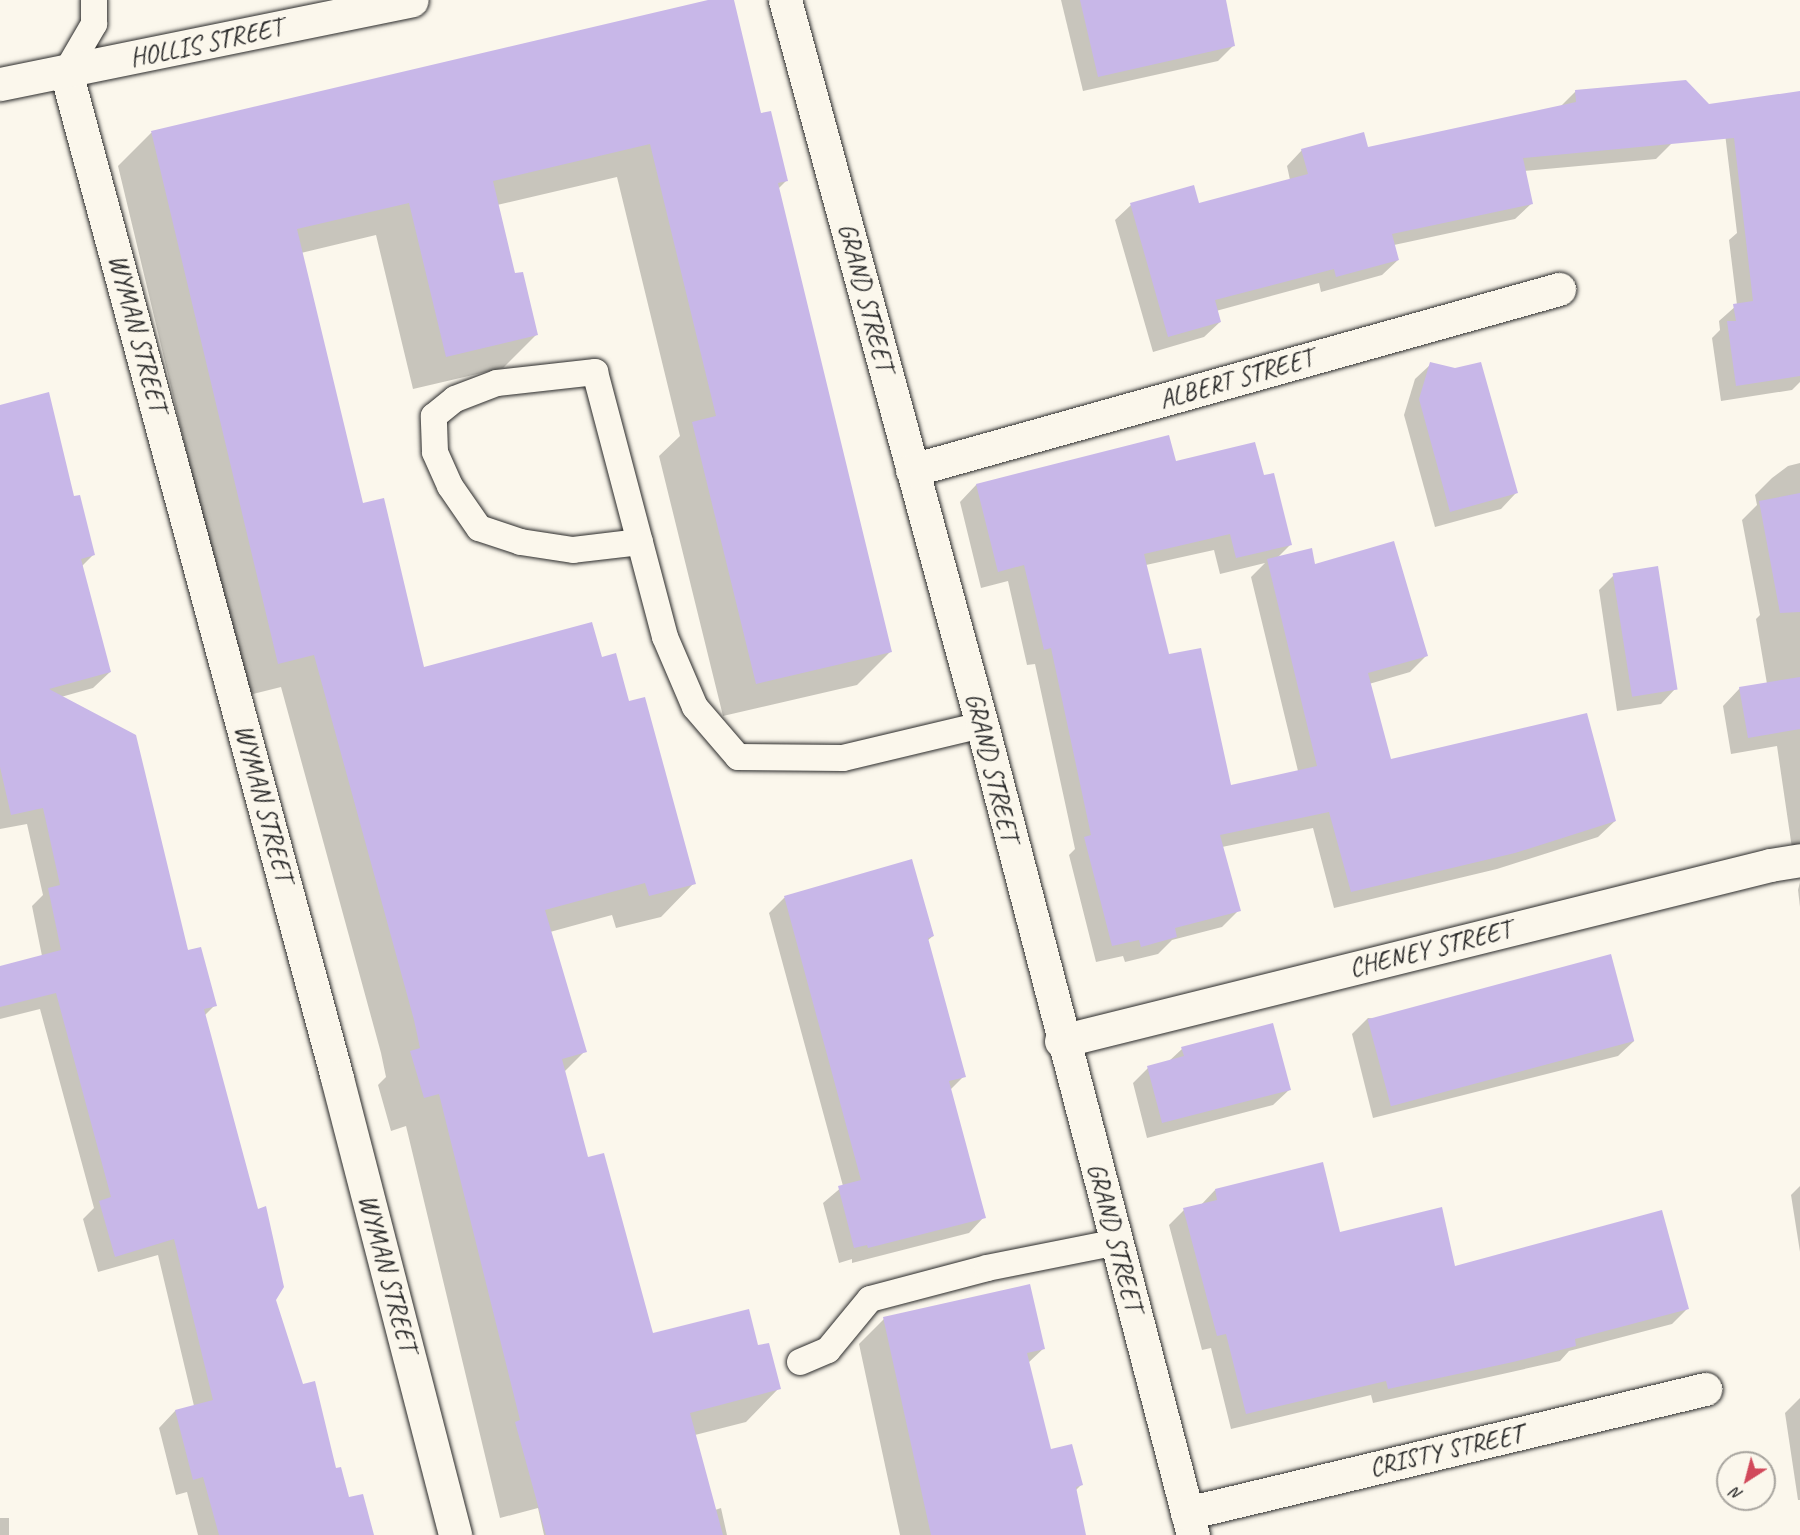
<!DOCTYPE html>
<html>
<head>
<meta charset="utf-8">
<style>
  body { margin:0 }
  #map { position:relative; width:1800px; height:1535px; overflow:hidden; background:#fbf7ec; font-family:Caveat,sans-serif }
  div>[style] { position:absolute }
  .shadow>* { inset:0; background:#0003; transform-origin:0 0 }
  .building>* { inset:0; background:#c8b7e8; transform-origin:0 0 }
  .roads { filter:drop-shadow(0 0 2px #2b2b2b) drop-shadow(0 0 2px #2b2b2b) }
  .lane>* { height:26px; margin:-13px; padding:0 13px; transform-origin:13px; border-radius:13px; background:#fbf7ec }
  .street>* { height:33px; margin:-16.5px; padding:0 16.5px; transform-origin:16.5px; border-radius:16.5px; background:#fbf7ec }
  span { translate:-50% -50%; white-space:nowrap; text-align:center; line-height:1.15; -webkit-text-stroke:4.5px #fbf7ec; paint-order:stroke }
  .street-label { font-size:26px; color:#2b2b2b }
  .north { position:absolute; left:1716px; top:1451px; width:60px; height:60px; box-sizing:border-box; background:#fbf7ec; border:2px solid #a8a59f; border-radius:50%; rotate:216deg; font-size:16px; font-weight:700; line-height:24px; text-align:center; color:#2b2b2b }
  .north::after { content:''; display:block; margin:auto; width:21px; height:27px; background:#d1495b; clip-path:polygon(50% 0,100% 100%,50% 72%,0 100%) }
</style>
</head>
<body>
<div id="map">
  <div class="shadow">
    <i style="clip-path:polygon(714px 0,733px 0,760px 115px,786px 181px,778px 189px,890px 652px,857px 685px,723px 716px,659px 456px,680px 436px,617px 177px,497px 205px,513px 275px,536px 335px,503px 368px,413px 389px,376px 235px,301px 253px,362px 505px,423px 669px,601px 658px,628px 702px,694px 883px,661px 917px,616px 928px,612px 915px,550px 932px,585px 1051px,564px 1072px,586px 1159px,652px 1335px,757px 1347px,779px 1388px,746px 1422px,695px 1435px,715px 1510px,721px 1508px,727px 1535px,544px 1535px,538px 1508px,500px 1518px,406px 1126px,391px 1131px,378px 1085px,386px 1077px,381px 1053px,281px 687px,245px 696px,118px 166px,151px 133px)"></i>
    <i style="clip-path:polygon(1061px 0,1225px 0,1234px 45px,1218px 61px,1083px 91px)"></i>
    <i style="clip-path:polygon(1576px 91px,1672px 143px,1656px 159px,1524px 171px,1531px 204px,1515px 219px,1394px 245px,1398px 260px,1382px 275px,1321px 292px,1319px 283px,1216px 311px,1220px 322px,1204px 337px,1153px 352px,1115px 220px,1131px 205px,1198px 205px,1290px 180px,1287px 166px,1302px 150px,1367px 148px,1560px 107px)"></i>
    <i style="clip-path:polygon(1800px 92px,1800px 382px,1792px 390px,1721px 401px,1712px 338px,1720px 330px,1719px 321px,1737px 305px,1729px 240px,1737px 233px,1723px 117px)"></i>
    <i style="clip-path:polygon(1431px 364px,1516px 493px,1501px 509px,1435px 527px,1404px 415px,1415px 379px)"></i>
    <i style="clip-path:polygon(0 406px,73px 498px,93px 555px,81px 567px,110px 672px,93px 688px,61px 697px,215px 1005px,204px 1016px,274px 1299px,351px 1535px,198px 1535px,187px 1492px,176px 1495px,159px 1428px,175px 1411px,194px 1406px,158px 1255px,98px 1272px,83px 1219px,94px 1208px,40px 1009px,0 1019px,0 967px,42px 956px,32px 906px,43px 895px,27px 824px,0 829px)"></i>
    <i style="clip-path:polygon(evenodd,1175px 463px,1263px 477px,1290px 545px,1276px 559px,1314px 566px,1427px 655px,1410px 672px,1369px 684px,1390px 761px,1615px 821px,1598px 837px,1497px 869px,1334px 908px,1313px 828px,1222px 847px,1239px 910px,1222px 927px,1172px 940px,1158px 954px,1125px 962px,1123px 956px,1096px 962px,1069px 855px,1075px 849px,1035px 664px,1027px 665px,1008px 581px,981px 588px,960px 502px,976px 485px,1175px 463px,1214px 550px,1220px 574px,1265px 563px,1251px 577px,1298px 771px,1230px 787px,1168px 656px,1146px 565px,1214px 550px)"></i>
    <i style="clip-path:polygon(1800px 463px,1800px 872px,1794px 862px,1777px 746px,1731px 754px,1723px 706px,1740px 688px,1767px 684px,1756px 619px,1760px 615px,1742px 520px,1757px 505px,1755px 495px,1772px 478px,1788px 466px)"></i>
    <i style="clip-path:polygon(1614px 575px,1676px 688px,1661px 704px,1617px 711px,1599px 590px)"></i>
    <i style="clip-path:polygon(911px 861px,933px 936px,927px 941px,964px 1076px,950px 1090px,984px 1217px,969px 1233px,852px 1263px,852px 1259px,839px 1263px,823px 1203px,843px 1186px,769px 913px,784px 898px)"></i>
    <i style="clip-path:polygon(1800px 882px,1800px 907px,1798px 890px)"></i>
    <i style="clip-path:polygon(1368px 1018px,1634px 1041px,1618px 1056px,1373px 1118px,1352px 1034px)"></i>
    <i style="clip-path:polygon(1182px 1049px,1289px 1090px,1273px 1105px,1147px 1138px,1133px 1083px,1148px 1068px,1168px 1062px)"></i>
    <i style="clip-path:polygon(1800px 1186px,1800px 1252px,1791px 1195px)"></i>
    <i style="clip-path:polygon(1215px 1190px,1339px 1234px,1454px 1268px,1687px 1309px,1672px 1324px,1569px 1351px,1560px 1361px,1373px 1403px,1371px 1395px,1231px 1429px,1211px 1348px,1202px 1350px,1169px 1225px,1184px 1210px,1200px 1206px)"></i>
    <i style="clip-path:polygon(884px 1319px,1044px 1348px,1028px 1363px,1050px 1451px,1081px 1485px,1075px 1491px,1085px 1535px,900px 1535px,859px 1344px)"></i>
    <i style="clip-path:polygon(1800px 1398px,1800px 1500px,1798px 1500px,1785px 1413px)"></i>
    <i style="left:0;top:1518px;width:9px;height:17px"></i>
  </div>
  <div class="building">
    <i style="clip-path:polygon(708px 0,734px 0,761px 113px,771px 111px,788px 181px,778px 183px,892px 652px,756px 684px,692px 422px,716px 416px,650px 144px,493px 181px,515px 273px,523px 272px,538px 335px,446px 357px,409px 203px,297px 229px,363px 503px,384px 498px,424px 667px,592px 622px,602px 657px,616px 653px,629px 701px,645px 697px,696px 884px,649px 896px,645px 883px,545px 910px,587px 1052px,562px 1059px,588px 1157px,604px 1153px,653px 1333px,749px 1309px,758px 1345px,769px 1343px,781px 1389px,690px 1413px,723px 1535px,546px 1535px,515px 1422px,520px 1420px,439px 1094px,424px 1098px,410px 1051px,420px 1048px,414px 1020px,314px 655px,278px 664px,151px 131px)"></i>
    <i style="clip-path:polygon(1080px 0,1226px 0,1235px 46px,1098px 77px)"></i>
    <i style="clip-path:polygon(1686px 80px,1709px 104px,1800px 91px,1800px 376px,1736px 386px,1727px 321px,1736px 321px,1733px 304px,1753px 301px,1734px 138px,1523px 158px,1533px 204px,1392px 234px,1399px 260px,1336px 277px,1334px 269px,1215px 300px,1221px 322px,1168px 337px,1130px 203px,1194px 185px,1199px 203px,1308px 174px,1301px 149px,1364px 132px,1368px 147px,1576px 102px,1575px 90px)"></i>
    <i style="clip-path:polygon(1430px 362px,1455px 368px,1481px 362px,1518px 493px,1450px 512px,1419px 399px)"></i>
    <i style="clip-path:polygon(49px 392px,74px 496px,80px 495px,95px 555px,81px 559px,111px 672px,49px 689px,136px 735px,188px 950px,201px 947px,217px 1006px,204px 1009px,258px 1209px,266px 1206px,284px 1287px,276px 1300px,303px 1384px,315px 1381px,336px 1468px,341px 1467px,349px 1497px,363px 1494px,374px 1535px,219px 1535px,203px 1477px,193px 1480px,175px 1410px,213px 1400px,174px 1239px,115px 1257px,99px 1201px,111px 1197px,56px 993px,0 1007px,0 966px,61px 950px,48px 888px,60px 885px,43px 808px,11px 815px,0 767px,0 405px)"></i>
    <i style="clip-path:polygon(1169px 435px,1176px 461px,1255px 442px,1264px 475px,1274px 473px,1292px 545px,1236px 558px,1230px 534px,1144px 554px,1169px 654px,1201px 648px,1231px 785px,1317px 766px,1267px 559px,1312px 548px,1315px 564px,1394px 541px,1428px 656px,1368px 673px,1391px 759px,1587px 713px,1616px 821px,1515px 853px,1351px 892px,1329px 812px,1220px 835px,1241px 911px,1175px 928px,1177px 937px,1141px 947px,1139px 940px,1112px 946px,1084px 837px,1091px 835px,1051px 648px,1044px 650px,1024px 565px,998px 572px,976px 484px)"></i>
    <i style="clip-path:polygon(1800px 493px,1800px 612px,1780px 613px,1759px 501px)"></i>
    <i style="left:1658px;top:566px;width:125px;height:46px;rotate:81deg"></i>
    <i style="clip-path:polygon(1800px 677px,1800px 729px,1748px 738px,1739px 687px)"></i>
    <i style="clip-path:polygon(912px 859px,934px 936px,928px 938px,966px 1077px,949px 1081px,986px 1218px,868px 1248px,867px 1245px,854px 1248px,838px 1186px,861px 1180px,784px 896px)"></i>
    <i style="left:1611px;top:954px;width:90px;height:252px;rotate:75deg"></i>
    <i style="clip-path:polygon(1273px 1023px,1291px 1090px,1162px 1123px,1147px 1066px,1184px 1056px,1181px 1047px)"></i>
    <i style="clip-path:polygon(1323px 1162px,1340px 1232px,1442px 1207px,1455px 1266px,1662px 1210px,1689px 1309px,1575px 1339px,1576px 1346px,1513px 1362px,1388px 1389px,1386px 1381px,1246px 1414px,1226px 1334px,1217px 1336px,1183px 1208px,1217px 1200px,1215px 1189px)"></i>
    <i style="clip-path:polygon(1030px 1284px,1045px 1349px,1027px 1353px,1051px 1449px,1072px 1444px,1083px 1485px,1076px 1487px,1086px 1535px,931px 1535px,883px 1317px)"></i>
  </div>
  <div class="roads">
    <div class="lane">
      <i style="left:66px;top:72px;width:56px;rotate:-59.7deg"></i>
      <i style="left:94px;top:24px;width:24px;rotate:-90deg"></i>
      <i style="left:640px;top:542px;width:67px;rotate:173.2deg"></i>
      <i style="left:573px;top:550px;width:53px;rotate:-171.3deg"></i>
      <i style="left:521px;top:542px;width:44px;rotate:-161.6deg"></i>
      <i style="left:479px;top:528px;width:51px;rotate:-124.6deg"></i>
      <i style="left:450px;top:486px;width:37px;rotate:-114deg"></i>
      <i style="left:435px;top:452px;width:36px;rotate:-92deg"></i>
      <i style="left:434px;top:416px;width:27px;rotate:-39deg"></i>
      <i style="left:455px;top:399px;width:45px;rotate:-20.9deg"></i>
      <i style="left:497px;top:383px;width:99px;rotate:-6.4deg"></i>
      <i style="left:595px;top:372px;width:274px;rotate:75.2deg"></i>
      <i style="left:665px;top:637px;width:76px;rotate:66.8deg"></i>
      <i style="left:695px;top:707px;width:66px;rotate:49.3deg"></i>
      <i style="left:738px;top:757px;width:105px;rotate:0.5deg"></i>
      <i style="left:843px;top:758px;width:143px;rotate:-13.4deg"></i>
      <i style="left:800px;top:1362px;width:30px;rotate:-23deg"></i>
      <i style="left:828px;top:1350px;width:66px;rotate:-50.5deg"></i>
      <i style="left:870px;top:1299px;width:121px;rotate:-14.8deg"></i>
      <i style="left:987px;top:1268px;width:133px;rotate:-11.3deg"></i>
    </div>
    <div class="street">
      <i style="left:785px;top:0;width:751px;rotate:74.8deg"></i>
      <i style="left:982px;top:725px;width:837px;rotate:75.4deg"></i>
      <i style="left:66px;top:72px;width:1042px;rotate:74.92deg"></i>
      <i style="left:337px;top:1078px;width:472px;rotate:75.5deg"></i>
      <i style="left:0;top:84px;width:420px;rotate:-11.5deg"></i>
      <i style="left:912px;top:470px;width:672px;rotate:-15.63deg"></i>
      <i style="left:1061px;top:1041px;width:731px;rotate:-13.94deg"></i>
      <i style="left:1770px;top:865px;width:30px;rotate:-9deg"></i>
      <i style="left:1187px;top:1513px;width:533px;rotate:-13.46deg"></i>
    </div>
  </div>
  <div class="street-label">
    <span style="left:206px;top:43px;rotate:-12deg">HOLLIS STREET</span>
    <span style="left:866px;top:297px;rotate:75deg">GRAND STREET</span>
    <span style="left:138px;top:333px;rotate:75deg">WYMAN STREET</span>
    <span style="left:1236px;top:379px;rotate:-16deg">ALBERT STREET</span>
    <span style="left:992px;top:767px;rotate:76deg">GRAND STREET</span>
    <span style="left:264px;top:803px;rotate:75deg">WYMAN STREET</span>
    <span style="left:1430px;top:949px;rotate:-14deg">CHENEY STREET</span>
    <span style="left:1115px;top:1237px;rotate:75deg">GRAND STREET</span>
    <span style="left:388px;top:1273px;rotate:75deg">WYMAN STREET</span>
    <span style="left:1446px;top:1451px;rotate:-13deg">CRISTY STREET</span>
  </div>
  <div class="north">N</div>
</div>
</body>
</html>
